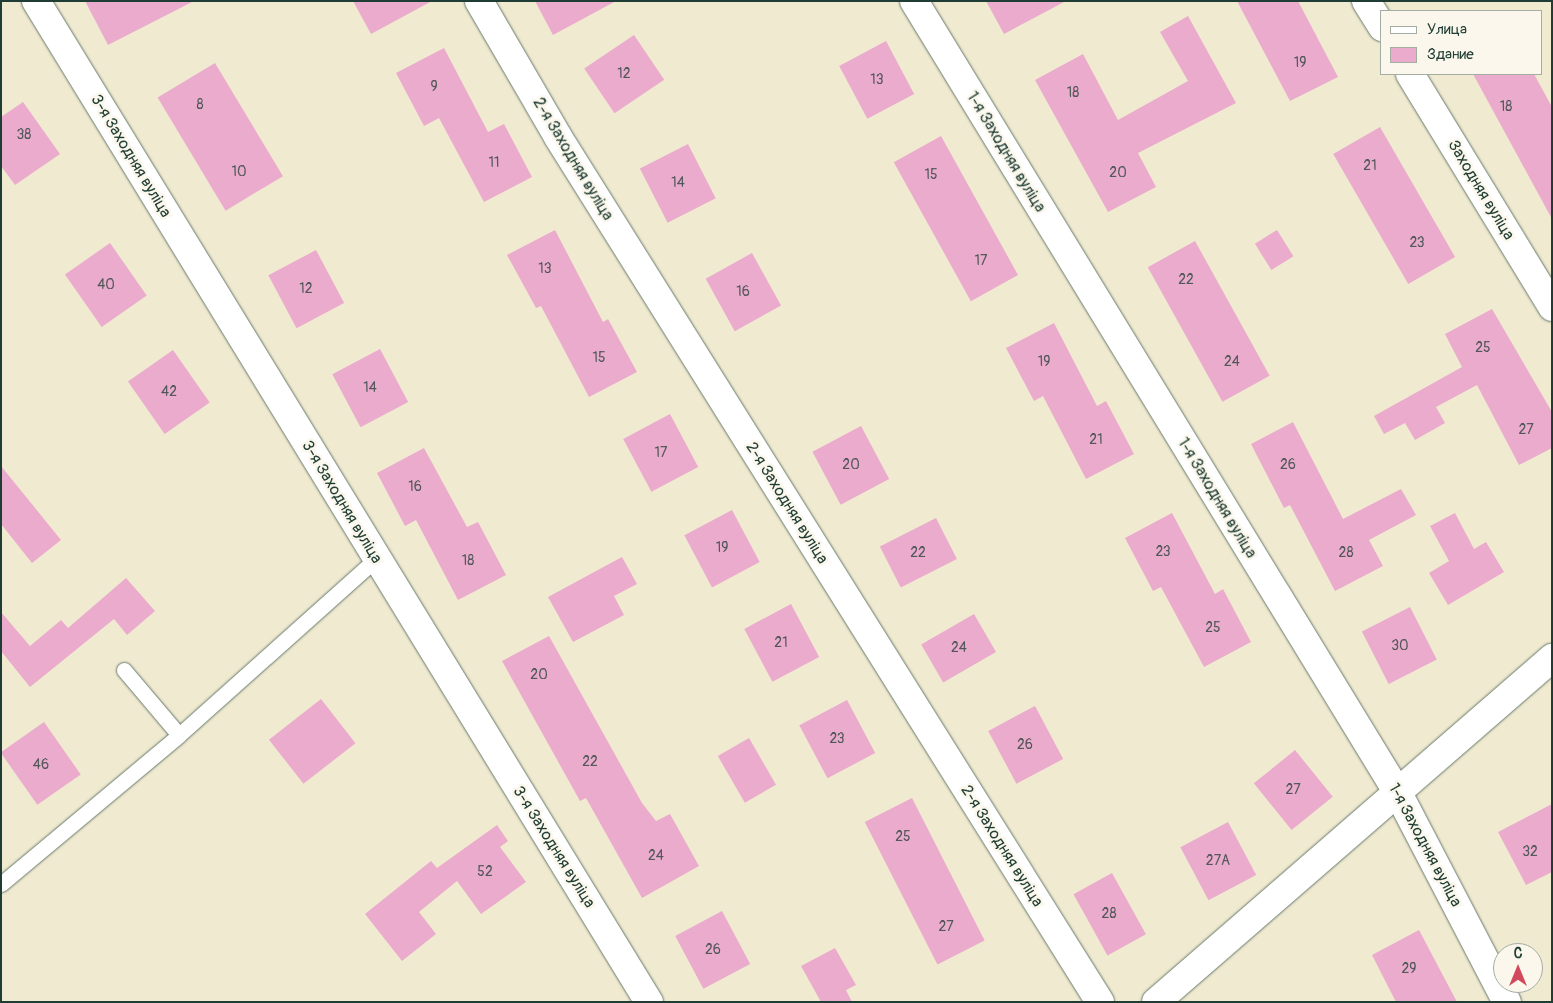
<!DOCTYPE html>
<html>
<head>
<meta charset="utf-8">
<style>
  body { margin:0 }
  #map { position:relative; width:1553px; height:1003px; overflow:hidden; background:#f0ead1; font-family:Pangolin,sans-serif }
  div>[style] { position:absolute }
  .building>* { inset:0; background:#ebabcd; transform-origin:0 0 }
  .roads { filter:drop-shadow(0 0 1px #687a6b) drop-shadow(0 0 1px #687a6b) }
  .service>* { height:15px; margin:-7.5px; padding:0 7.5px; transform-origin:7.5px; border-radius:7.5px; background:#fff }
  .minor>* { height:28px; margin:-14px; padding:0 14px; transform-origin:14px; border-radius:14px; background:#fff }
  span { translate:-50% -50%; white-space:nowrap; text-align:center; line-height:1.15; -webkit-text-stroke:5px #fbf7ec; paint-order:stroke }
  .number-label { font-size:14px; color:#52585a }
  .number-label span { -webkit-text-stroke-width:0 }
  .street-label { font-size:16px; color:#1f3d34 }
  .frame { position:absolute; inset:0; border:2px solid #1f3d34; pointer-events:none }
  .legend { position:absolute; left:1380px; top:10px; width:162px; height:65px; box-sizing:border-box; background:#fbf7ec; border:1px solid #a3ada2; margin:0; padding:6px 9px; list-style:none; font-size:15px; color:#1f3d34 }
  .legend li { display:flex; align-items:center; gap:10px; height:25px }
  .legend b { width:25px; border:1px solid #a3ada2 }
  .north { position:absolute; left:1493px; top:943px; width:50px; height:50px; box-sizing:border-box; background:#fbf7ec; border:1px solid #a3ada2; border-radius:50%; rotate:0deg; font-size:14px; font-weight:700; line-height:20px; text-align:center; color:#1f3d34 }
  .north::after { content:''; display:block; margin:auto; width:18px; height:22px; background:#d1495b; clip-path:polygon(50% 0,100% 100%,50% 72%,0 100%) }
</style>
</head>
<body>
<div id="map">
  <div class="building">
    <i style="clip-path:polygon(85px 1px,194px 1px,108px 45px)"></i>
    <i style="clip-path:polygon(353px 1px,432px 1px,371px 34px)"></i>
    <i style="clip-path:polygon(535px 1px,616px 1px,553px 35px)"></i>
    <i style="clip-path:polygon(986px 1px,1066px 1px,1004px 34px)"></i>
    <i style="clip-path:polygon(1237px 1px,1298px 1px,1338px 77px,1290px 101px)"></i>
    <i style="clip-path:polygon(1188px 16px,1236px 103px,1138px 153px,1156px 187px,1108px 212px,1035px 80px,1083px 54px,1118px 120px,1188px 81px,1160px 32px)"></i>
    <i style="left:634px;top:35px;width:54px;height:60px;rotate:56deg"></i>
    <i style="left:886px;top:41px;width:60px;height:53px;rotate:62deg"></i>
    <i style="clip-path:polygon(444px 48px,488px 132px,504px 124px,532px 177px,484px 202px,439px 118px,424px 126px,396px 73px)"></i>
    <i style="left:215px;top:63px;width:132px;height:67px;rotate:59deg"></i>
    <i style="clip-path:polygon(1473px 74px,1534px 74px,1552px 107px,1552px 219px)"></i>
    <i style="clip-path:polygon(23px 102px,60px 154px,15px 185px,1px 166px,1px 117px)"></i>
    <i style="left:1380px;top:127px;width:150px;height:54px;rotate:60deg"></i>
    <i style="left:941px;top:136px;width:159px;height:54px;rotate:61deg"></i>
    <i style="left:688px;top:144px;width:61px;height:54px;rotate:63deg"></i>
    <i style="clip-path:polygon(555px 230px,603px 322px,608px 319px,637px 372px,589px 397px,541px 306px,536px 308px,507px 255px)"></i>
    <i style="left:1277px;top:230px;width:31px;height:26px;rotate:58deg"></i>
    <i style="left:1195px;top:241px;width:154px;height:54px;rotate:61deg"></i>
    <i style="left:110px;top:243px;width:64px;height:55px;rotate:55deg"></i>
    <i style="left:316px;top:250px;width:60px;height:54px;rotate:62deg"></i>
    <i style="left:752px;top:253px;width:60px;height:53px;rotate:61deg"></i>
    <i style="clip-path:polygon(1492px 309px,1552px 412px,1552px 448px,1519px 465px,1477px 385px,1436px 407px,1445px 423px,1415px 440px,1405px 423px,1384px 434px,1374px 416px,1462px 367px,1445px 334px)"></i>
    <i style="clip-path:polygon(1054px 323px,1097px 406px,1106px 401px,1134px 454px,1086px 479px,1043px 396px,1034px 401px,1006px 348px)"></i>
    <i style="left:380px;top:349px;width:60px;height:54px;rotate:62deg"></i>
    <i style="left:173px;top:350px;width:64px;height:55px;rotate:55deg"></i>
    <i style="left:670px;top:414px;width:60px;height:53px;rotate:62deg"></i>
    <i style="clip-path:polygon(1293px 422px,1343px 519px,1401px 489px,1416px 515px,1369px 540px,1383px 566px,1335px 591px,1290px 505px,1284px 508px,1251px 444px)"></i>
    <i style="left:861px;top:426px;width:60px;height:55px;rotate:62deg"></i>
    <i style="clip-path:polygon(424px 448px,467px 527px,478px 522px,506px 575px,458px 600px,416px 520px,405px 526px,377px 473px)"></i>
    <i style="clip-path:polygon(1px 466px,61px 540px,32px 563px,1px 524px)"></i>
    <i style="left:732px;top:510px;width:59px;height:54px;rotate:62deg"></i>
    <i style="clip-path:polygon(1172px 513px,1215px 594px,1223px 589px,1251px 642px,1204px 667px,1161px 587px,1153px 591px,1125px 538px)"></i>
    <i style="clip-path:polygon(1455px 513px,1474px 549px,1486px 542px,1504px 572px,1448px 605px,1429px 573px,1449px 561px,1430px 526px)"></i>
    <i style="left:936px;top:518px;width:46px;height:63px;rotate:63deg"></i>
    <i style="clip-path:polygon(622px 557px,637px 584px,614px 596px,624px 615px,573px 642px,548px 597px)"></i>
    <i style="clip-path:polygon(126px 578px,155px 611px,127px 635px,114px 619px,30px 687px,1px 651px,1px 612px,30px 646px,61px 620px,68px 628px)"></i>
    <i style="left:791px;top:604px;width:60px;height:53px;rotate:62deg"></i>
    <i style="left:1410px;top:607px;width:59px;height:54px;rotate:63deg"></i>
    <i style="left:974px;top:614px;width:44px;height:61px;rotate:60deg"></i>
    <i style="clip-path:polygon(549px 636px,642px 803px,656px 821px,670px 814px,699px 866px,642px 898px,586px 798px,580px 801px,502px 661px)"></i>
    <i style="left:321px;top:699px;width:56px;height:66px;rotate:52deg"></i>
    <i style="left:847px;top:700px;width:60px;height:54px;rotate:62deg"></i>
    <i style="left:1035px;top:706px;width:60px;height:53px;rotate:62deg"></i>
    <i style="left:44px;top:722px;width:64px;height:53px;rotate:55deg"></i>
    <i style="left:749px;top:738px;width:54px;height:36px;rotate:60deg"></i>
    <i style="left:1295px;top:750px;width:60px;height:53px;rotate:51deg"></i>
    <i style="left:912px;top:798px;width:160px;height:53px;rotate:63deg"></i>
    <i style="clip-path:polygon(1552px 804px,1552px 872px,1526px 885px,1498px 832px)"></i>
    <i style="left:1228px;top:822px;width:60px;height:54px;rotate:62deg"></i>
    <i style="clip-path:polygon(497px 825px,508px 841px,500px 847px,526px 882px,481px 914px,457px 881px,419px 912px,436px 934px,402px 961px,365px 914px,431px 861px,437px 868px)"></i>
    <i style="left:1112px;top:873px;width:70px;height:44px;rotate:61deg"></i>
    <i style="left:722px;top:911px;width:60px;height:53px;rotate:62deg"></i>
    <i style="clip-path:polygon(1419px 930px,1457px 1002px,1396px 1002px,1372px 955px)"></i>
    <i style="clip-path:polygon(835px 948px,856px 985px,846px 990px,852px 1002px,821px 1002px,801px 966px)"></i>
  </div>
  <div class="roads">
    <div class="service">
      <i style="left:124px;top:670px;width:85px;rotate:49.8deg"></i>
      <i style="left:1px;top:884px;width:232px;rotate:-39.9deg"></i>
      <i style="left:179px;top:735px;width:266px;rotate:-41.8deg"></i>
    </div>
    <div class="minor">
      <i style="left:36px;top:1px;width:1174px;rotate:58.52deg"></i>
      <i style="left:479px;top:1px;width:157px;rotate:59.8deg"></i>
      <i style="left:558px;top:137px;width:1021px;rotate:57.93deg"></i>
      <i style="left:914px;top:1px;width:928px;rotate:58.57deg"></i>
      <i style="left:1398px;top:793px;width:236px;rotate:62.5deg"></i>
      <i style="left:1366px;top:1px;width:31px;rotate:58deg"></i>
      <i style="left:1410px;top:74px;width:273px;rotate:58.6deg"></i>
      <i style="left:1156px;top:1002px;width:525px;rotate:-40.98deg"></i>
    </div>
  </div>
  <div class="number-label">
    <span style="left:1300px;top:63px">19</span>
    <span style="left:624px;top:74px">12</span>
    <span style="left:877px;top:80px">13</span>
    <span style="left:434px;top:87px">9</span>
    <span style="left:1073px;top:93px">18</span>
    <span style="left:200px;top:105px">8</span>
    <span style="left:1506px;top:107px">18</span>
    <span style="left:24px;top:135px">38</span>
    <span style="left:494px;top:163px">11</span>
    <span style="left:1370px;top:166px">21</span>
    <span style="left:239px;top:172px">10</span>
    <span style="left:1118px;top:173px">20</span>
    <span style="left:931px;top:175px">15</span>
    <span style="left:678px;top:183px">14</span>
    <span style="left:1417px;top:243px">23</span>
    <span style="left:981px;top:261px">17</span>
    <span style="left:545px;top:269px">13</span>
    <span style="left:1186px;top:280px">22</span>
    <span style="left:106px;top:285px">40</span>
    <span style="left:306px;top:289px">12</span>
    <span style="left:743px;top:292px">16</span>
    <span style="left:1483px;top:348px">25</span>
    <span style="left:599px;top:358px">15</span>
    <span style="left:1044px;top:362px">19</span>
    <span style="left:1232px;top:362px">24</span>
    <span style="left:370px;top:388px">14</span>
    <span style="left:169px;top:392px">42</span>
    <span style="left:1526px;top:430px">27</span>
    <span style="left:1096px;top:440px">21</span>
    <span style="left:661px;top:453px">17</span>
    <span style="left:851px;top:465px">20</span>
    <span style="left:1288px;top:465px">26</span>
    <span style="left:415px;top:487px">16</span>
    <span style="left:722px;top:548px">19</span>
    <span style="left:1163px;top:552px">23</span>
    <span style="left:918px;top:553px">22</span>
    <span style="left:1346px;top:553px">28</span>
    <span style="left:468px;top:561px">18</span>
    <span style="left:1213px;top:628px">25</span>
    <span style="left:781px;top:643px">21</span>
    <span style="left:1400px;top:646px">30</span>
    <span style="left:959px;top:648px">24</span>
    <span style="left:539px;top:675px">20</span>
    <span style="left:837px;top:739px">23</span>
    <span style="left:1025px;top:745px">26</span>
    <span style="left:590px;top:762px">22</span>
    <span style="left:41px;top:765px">46</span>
    <span style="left:1293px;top:790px">27</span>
    <span style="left:903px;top:837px">25</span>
    <span style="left:1530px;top:852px">32</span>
    <span style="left:656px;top:856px">24</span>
    <span style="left:1218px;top:861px">27А</span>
    <span style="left:485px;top:872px">52</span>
    <span style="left:1109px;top:914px">28</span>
    <span style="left:946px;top:927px">27</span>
    <span style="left:713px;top:950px">26</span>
    <span style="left:1409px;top:969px">29</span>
  </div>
  <div class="street-label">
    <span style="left:1006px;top:152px;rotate:59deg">1-я Заходняя вуліца</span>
    <span style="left:131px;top:156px;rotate:59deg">3-я Заходняя вуліца</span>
    <span style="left:573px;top:159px;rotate:59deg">2-я Заходняя вуліца</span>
    <span style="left:1481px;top:190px;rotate:59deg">Заходняя вуліца</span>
    <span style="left:1217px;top:498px;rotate:59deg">1-я Заходняя вуліца</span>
    <span style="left:342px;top:502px;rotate:59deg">3-я Заходняя вуліца</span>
    <span style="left:787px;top:503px;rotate:58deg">2-я Заходняя вуліца</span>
    <span style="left:1425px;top:845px;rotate:62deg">1-я Заходняя вуліца</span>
    <span style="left:1002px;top:846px;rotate:58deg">2-я Заходняя вуліца</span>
    <span style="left:554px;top:847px;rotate:58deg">3-я Заходняя вуліца</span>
  </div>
  <div class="frame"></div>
  <ul class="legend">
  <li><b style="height:6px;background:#fff"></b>Улица</li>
  <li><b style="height:14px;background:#ebabcd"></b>Здание</li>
  </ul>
  <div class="north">С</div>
</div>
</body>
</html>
